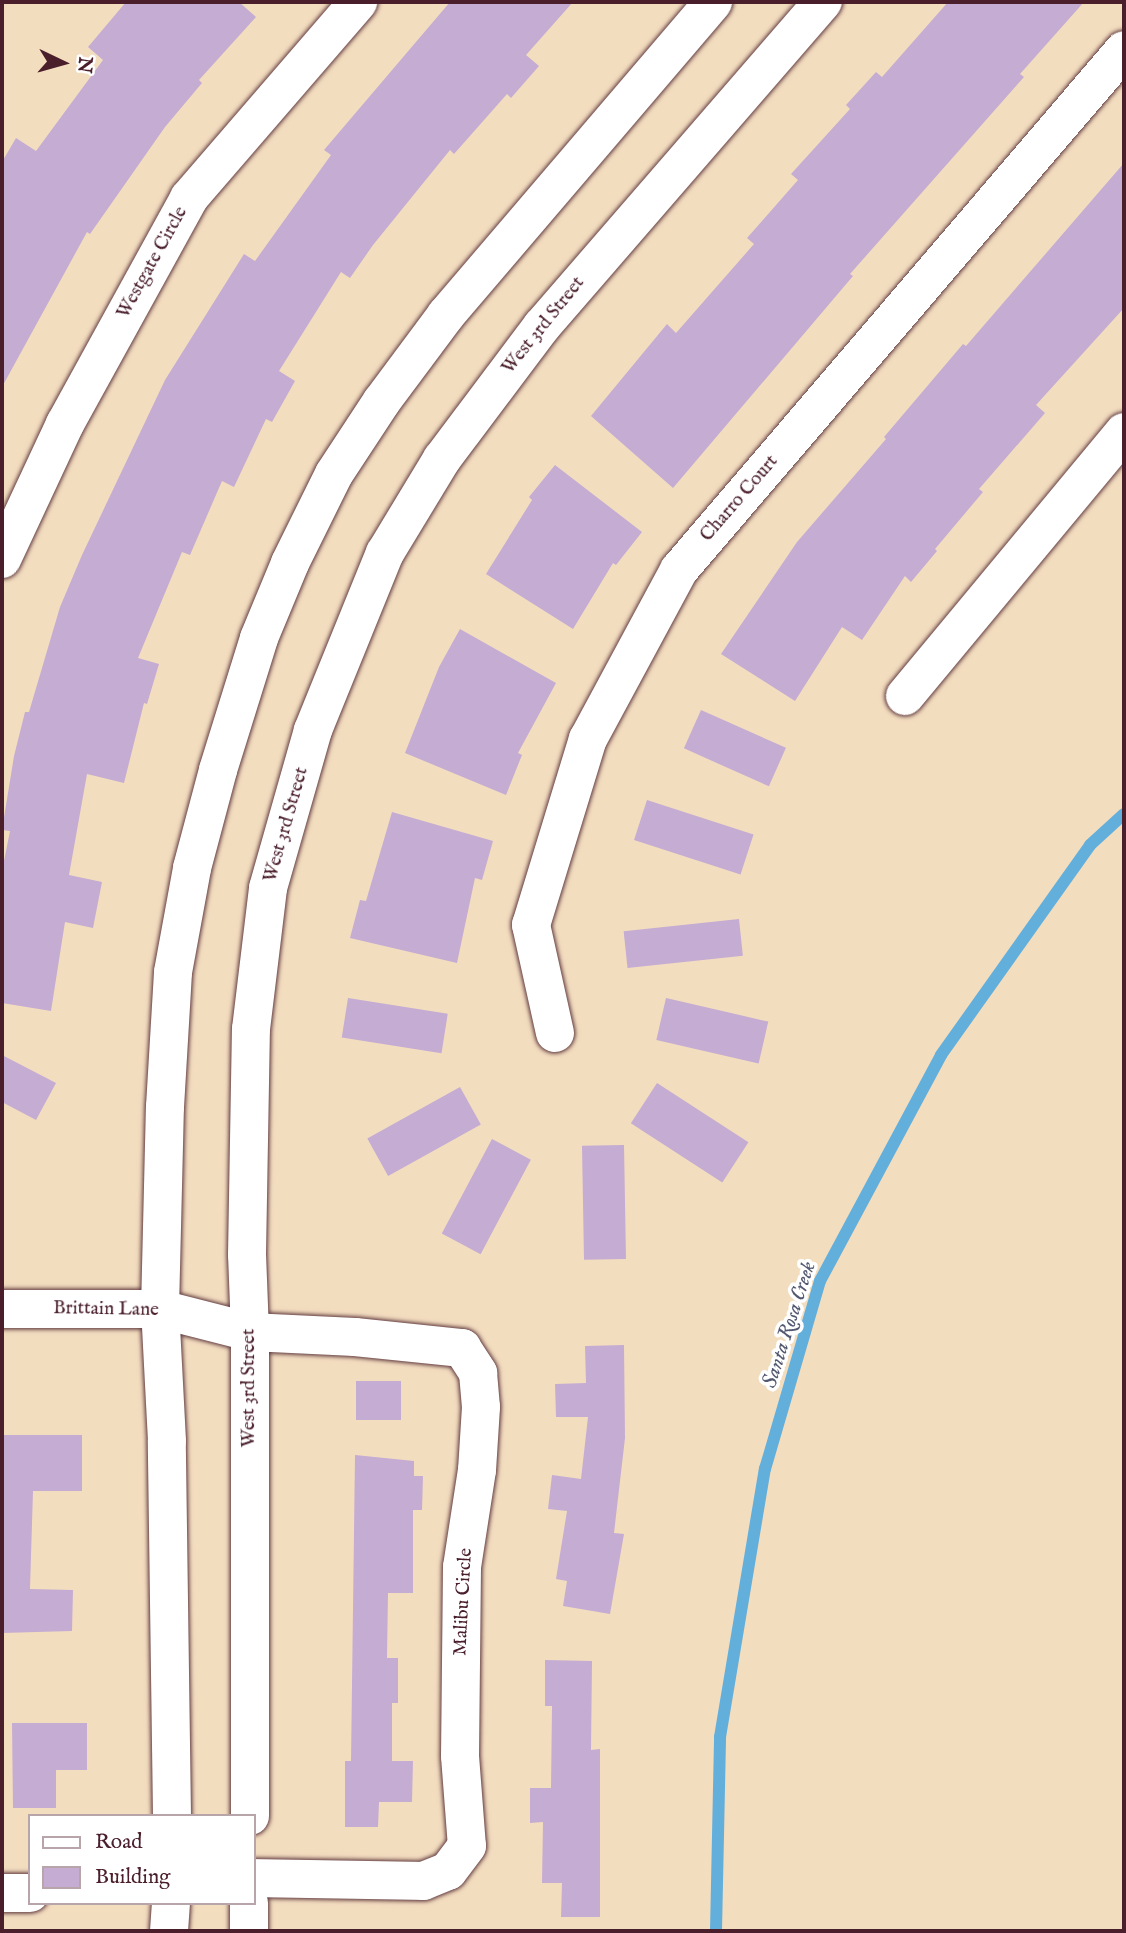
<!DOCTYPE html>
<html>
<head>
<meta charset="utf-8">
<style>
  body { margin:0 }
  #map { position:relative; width:1126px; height:1933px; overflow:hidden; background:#f3ddbf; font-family:"IM FELL English",serif }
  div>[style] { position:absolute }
  .stream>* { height:12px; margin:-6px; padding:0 6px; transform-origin:6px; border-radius:6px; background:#63afdc }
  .building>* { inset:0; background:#c5acd3; transform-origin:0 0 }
  .roads { filter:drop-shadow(0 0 2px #633c41) drop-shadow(0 0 2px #633c41) }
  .minor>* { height:38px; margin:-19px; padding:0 19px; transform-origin:19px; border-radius:19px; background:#fff }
  .major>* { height:38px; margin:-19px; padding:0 19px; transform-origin:19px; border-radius:19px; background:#fff }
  span { translate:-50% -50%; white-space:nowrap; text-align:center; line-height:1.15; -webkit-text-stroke:7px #fff; paint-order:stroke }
  .street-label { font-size:19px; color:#4a1f2b }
  .water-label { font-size:21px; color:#545972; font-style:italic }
  .frame { position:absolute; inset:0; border:4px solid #4a1f2b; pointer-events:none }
  .legend { position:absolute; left:28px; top:1814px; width:228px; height:91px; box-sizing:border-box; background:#fff; border:2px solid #b7a5aa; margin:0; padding:9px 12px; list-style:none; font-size:21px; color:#4a1f2b }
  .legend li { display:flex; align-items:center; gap:14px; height:35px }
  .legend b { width:35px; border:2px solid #b7a5aa }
  .north { position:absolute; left:28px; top:28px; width:70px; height:70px; -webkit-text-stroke:5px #fff; paint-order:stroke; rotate:95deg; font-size:19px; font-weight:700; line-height:28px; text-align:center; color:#4a1f2b }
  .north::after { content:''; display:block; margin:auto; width:24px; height:32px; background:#4a1f2b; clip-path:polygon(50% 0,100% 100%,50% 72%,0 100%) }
</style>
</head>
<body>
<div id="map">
  <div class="stream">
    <i style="left:716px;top:1931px;width:194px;rotate:-88.8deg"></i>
    <i style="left:720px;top:1737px;width:272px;rotate:-80.5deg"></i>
    <i style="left:765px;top:1469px;width:196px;rotate:-73.7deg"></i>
    <i style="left:820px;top:1281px;width:256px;rotate:-61.8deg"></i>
    <i style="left:941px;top:1055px;width:257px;rotate:-54.6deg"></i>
    <i style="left:1090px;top:845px;width:46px;rotate:-42.4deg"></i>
  </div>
  <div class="building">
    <i style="clip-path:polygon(126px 2px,239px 2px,256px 17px,199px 80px,202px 83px,165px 127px,90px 234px,87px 232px,2px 387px,2px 162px,16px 138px,36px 151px,103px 60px,88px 47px)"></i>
    <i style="clip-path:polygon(450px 2px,573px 2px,526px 55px,539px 66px,511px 98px,507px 94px,454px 154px,450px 150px,373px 245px,350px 278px,341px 272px,279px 371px,295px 381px,272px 422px,266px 419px,234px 487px,222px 481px,190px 555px,182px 552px,138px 658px,159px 664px,147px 704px,144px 703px,124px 783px,87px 774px,69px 875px,102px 882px,93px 928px,65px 922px,51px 1011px,2px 1003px,2px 871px,10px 831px,2px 830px,14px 756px,25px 712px,29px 712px,60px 607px,82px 555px,165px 380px,244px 254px,255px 261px,331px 155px,324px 150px)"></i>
    <i style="clip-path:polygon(948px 2px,1084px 2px,1020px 74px,1024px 77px,850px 274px,853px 276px,673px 488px,591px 416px,667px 324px,676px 333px,754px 244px,747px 238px,798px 180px,791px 174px,850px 109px,846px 105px,876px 72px,882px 77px)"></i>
    <i style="clip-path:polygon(1124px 163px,1124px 308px,1036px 405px,1045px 413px,979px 489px,983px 492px,935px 549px,937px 551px,911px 582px,905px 576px,862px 640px,842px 627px,795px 701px,721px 654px,797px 542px,886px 439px,884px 437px,963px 344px,966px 346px)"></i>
    <i style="clip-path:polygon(555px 465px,642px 532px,616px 565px,613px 563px,573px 629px,486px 574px,532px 500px,529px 497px)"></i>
    <i style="clip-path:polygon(460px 629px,556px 683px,518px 753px,522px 755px,506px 795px,405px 753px,439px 667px)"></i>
    <i style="left:701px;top:710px;width:93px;height:42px;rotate:24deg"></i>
    <i style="left:647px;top:800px;width:112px;height:42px;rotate:18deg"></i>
    <i style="clip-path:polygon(392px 812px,493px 841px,482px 880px,475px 878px,457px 963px,350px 938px,360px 900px,366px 901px)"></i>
    <i style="left:739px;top:919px;width:37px;height:116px;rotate:84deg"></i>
    <i style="left:348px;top:998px;width:101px;height:40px;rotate:9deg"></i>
    <i style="left:666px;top:998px;width:105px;height:43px;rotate:13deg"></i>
    <i style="clip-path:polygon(2px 1055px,56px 1083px,36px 1120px,2px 1102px)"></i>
    <i style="left:657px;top:1083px;width:109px;height:48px;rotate:33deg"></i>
    <i style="left:460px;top:1087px;width:43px;height:106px;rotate:61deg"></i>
    <i style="left:492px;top:1139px;width:44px;height:107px;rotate:28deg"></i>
    <i style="left:624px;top:1145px;width:114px;height:42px;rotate:89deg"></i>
    <i style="clip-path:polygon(624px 1345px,625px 1438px,614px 1533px,624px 1534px,610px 1614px,563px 1606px,567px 1581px,556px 1579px,567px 1511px,548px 1509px,552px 1475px,581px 1479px,588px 1417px,556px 1417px,555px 1384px,586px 1383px,585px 1346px)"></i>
    <i style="left:356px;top:1381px;width:45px;height:39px"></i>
    <i style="clip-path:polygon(2px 1435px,82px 1435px,82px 1491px,33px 1491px,30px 1589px,73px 1590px,72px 1631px,2px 1633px)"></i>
    <i style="clip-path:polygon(355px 1455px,414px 1461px,414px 1476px,423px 1476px,422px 1510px,413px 1510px,413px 1593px,388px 1593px,387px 1658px,398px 1658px,398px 1703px,392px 1703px,392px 1761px,413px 1761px,412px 1802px,379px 1802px,378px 1827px,345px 1827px,345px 1761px,351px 1761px)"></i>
    <i style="clip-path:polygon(545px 1660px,592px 1661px,591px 1750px,600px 1749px,600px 1917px,561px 1917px,562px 1883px,542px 1883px,543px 1822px,530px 1823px,530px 1788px,551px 1788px,552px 1706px,545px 1706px)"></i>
    <i style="clip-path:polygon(12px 1723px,87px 1723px,87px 1770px,56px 1770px,56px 1808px,13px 1808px)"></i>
  </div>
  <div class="roads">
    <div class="minor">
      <i style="left:2px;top:559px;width:149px;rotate:-65deg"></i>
      <i style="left:65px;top:424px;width:258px;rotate:-61.2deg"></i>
      <i style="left:189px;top:198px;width:259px;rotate:-49.2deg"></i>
      <i style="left:905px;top:696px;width:343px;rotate:-50.3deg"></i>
      <i style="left:555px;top:1033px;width:111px;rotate:-102.5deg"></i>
      <i style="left:531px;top:925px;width:195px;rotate:-73deg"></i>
      <i style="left:588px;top:739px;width:192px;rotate:-61.7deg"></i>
      <i style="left:679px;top:570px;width:684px;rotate:-49.44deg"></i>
      <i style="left:2px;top:1309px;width:158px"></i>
      <i style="left:160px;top:1309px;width:93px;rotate:14.3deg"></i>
      <i style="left:250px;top:1332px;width:105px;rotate:2.7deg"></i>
      <i style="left:355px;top:1337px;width:108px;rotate:5.9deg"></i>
      <i style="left:462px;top:1348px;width:30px;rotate:57deg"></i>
      <i style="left:478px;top:1373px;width:34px;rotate:85deg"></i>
      <i style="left:481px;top:1407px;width:63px;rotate:93.6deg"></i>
      <i style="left:477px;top:1470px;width:98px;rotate:98.8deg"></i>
      <i style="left:462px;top:1567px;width:189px;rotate:90.6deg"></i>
      <i style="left:460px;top:1756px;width:90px;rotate:85.6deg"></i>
      <i style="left:467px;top:1846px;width:31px;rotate:127deg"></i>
      <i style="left:448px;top:1871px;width:27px;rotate:158deg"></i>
      <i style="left:423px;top:1881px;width:169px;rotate:-179deg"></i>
      <i style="left:2px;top:1893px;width:28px"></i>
    </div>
    <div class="major">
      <i style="left:172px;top:1816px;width:375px;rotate:-90.8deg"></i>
      <i style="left:167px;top:1441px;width:132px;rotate:-93deg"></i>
      <i style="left:160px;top:1309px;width:202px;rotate:-88.6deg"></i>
      <i style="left:165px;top:1107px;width:135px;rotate:-86.6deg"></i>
      <i style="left:173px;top:972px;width:106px;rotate:-79.6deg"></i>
      <i style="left:192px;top:868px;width:101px;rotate:-75.1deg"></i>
      <i style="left:218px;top:770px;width:138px;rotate:-72.7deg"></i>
      <i style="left:259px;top:638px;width:81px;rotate:-67.5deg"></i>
      <i style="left:290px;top:563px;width:99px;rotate:-63.7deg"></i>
      <i style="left:334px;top:474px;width:87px;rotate:-56.7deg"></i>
      <i style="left:382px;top:401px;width:107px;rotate:-53.3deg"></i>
      <i style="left:446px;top:315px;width:411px;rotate:-49.5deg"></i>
      <i style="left:250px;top:1816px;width:484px;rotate:-90deg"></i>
      <i style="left:250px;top:1332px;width:77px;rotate:-92.2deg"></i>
      <i style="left:247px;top:1255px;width:226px;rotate:-89deg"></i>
      <i style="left:251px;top:1029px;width:142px;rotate:-83.1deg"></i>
      <i style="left:268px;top:888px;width:164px;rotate:-74.1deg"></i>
      <i style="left:313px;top:730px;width:191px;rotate:-67.9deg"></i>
      <i style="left:385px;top:553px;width:110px;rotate:-58.8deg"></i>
      <i style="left:442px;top:459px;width:166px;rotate:-53.1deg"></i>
      <i style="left:542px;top:326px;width:429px;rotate:-49.1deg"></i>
      <i style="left:169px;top:1931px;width:28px;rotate:-86deg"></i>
      <i style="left:249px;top:1931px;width:28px;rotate:-90deg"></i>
    </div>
  </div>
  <div class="street-label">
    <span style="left:153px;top:263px;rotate:-61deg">Westgate Circle</span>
    <span style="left:544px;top:326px;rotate:-51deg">West 3rd Street</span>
    <span style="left:740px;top:499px;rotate:-49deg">Charro Court</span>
    <span style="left:287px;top:825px;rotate:-74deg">West 3rd Street</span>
    <span style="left:106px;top:1310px;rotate:1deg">Brittain Lane</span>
    <span style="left:250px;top:1388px;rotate:-90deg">West 3rd Street</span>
    <span style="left:464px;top:1602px;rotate:-87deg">Malibu Circle</span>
  </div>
  <div class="water-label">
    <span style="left:790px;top:1325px;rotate:-72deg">Santa Rosa Creek</span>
  </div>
  <div class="frame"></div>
  <ul class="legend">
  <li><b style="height:9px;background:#fff"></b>Road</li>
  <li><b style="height:19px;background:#c5acd3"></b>Building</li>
  </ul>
  <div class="north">N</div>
</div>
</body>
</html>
